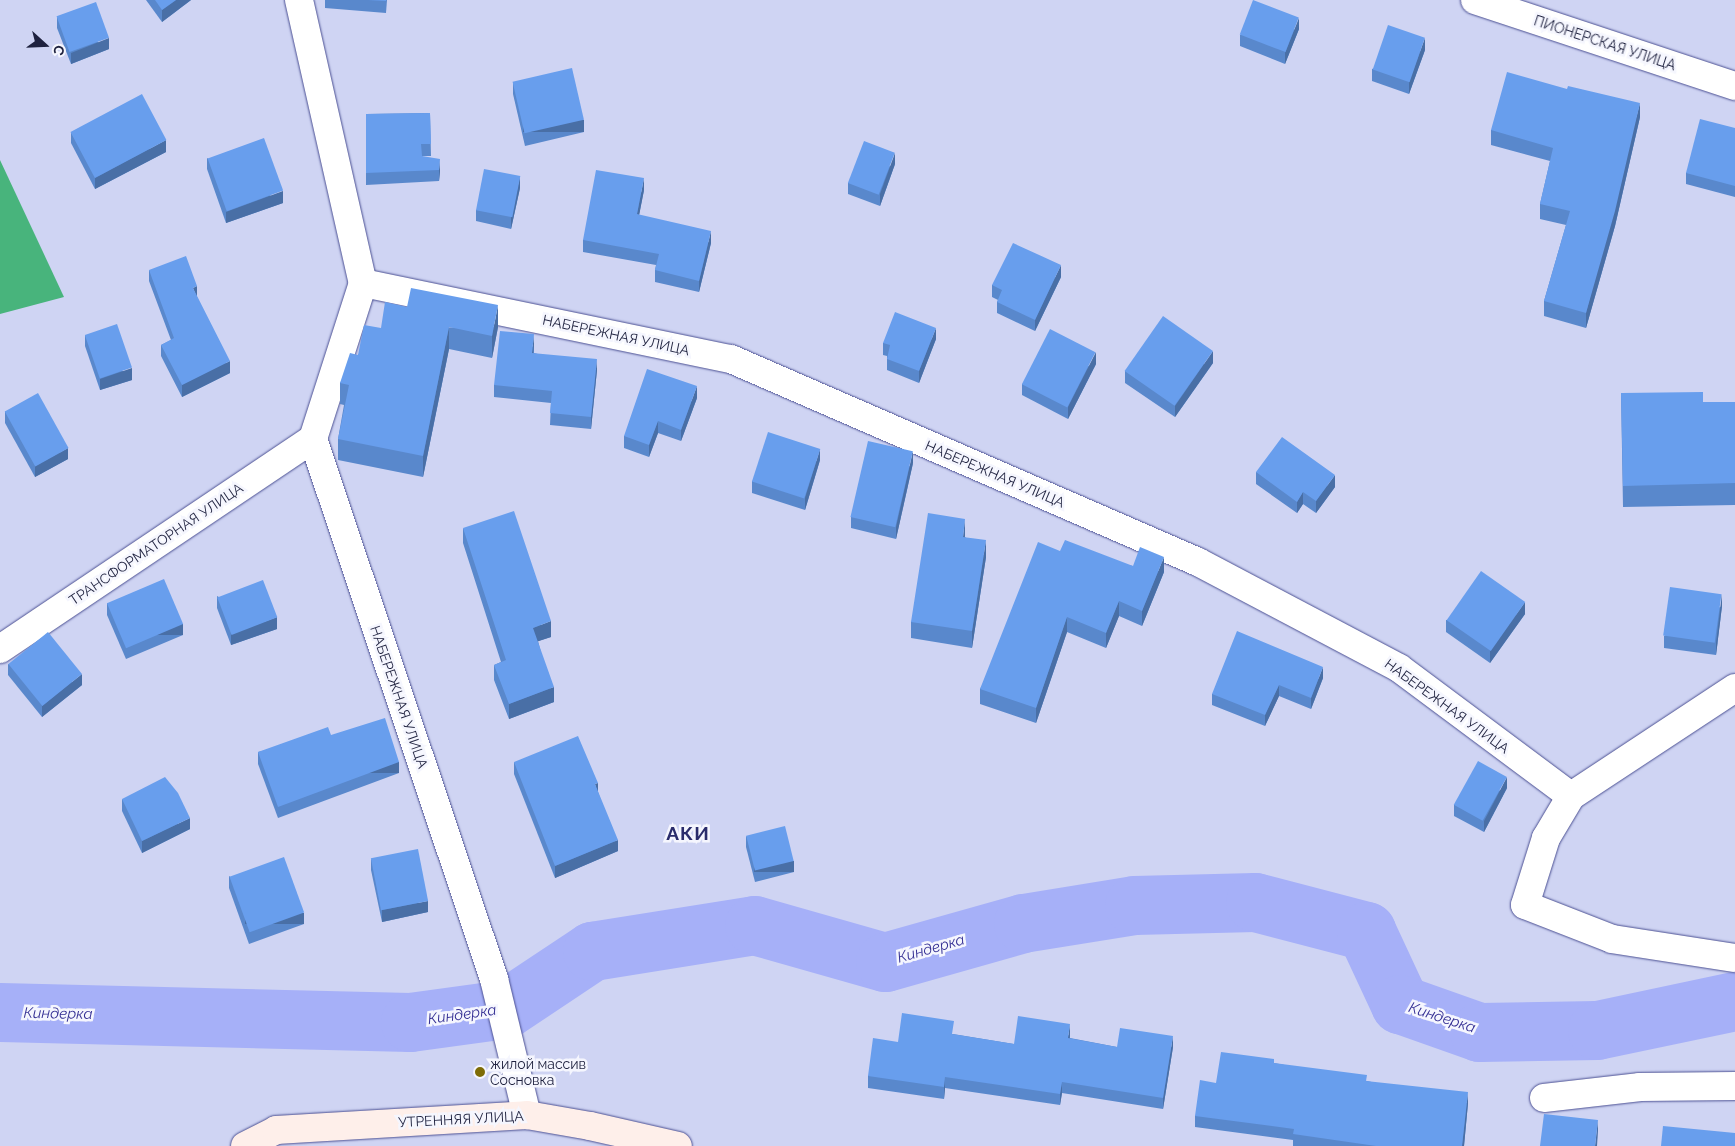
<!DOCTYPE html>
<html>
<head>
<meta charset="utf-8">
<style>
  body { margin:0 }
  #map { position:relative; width:1735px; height:1146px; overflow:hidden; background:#cfd4f3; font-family:Raleway,sans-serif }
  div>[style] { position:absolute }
  .forest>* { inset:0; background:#48b47c }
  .river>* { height:59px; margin:-29.5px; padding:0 29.5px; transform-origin:29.5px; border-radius:29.5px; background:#a6b0f8 }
  .roads { filter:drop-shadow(0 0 1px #4b5093) drop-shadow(0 0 1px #4b5093) }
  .street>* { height:28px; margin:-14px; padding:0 14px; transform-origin:14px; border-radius:14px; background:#fff }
  .secondary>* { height:28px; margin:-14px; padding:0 14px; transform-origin:14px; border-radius:14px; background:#feefea }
  .wall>* { inset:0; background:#5988cc }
  .shaded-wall>* { inset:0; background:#496fa6; transform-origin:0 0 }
  .building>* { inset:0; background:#689eed; transform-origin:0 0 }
  .dots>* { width:14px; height:14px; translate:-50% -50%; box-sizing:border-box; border:2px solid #f5f6fe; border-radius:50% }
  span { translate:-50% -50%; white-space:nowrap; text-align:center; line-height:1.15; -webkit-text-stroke:5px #f5f6fe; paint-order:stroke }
  .street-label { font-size:14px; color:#1f223f }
  .poi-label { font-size:14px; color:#1f223f }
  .left { translate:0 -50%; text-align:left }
  .water-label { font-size:15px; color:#332e93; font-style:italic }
  .district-label { font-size:19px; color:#2a2c6b; font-weight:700; letter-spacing:1px }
  .north { position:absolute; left:20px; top:20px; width:50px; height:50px; -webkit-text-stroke:4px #f5f6fe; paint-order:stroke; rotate:110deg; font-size:14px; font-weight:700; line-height:20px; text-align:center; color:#1f223f }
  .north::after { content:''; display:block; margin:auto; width:18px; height:22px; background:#1f223f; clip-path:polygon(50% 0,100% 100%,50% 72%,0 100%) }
</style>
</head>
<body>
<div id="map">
  <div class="forest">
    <i style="clip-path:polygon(0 160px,64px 297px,0 314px)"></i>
  </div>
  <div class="river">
    <i style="left:0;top:1012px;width:410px;rotate:1.4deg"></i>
    <i style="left:410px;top:1022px;width:96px;rotate:-7.8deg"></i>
    <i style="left:505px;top:1009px;width:105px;rotate:-33.7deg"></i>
    <i style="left:592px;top:951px;width:164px;rotate:-9.1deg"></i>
    <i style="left:754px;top:925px;width:136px;rotate:15.8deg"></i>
    <i style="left:885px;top:962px;width:143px;rotate:-15.8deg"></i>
    <i style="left:1023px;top:923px;width:112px;rotate:-9.2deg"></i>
    <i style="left:1134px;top:905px;width:121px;rotate:-1.4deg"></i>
    <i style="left:1255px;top:902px;width:115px;rotate:14.6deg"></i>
    <i style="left:1366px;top:931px;width:81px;rotate:65deg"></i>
    <i style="left:1400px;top:1004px;width:84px;rotate:19.5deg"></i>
    <i style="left:1479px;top:1032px;width:118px;rotate:-1deg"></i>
    <i style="left:1597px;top:1030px;width:141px;rotate:-11.9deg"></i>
  </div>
  <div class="roads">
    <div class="street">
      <i style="left:299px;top:0;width:290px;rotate:77.3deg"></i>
      <i style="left:363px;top:283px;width:164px;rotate:107.8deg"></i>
      <i style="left:313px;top:439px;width:570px;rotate:71.47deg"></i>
      <i style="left:494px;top:979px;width:140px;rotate:76.4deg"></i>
      <i style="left:1475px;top:0;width:274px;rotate:18.3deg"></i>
      <i style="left:363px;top:283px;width:376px;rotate:11.7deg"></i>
      <i style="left:731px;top:359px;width:509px;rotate:23.49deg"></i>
      <i style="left:1198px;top:562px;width:227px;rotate:27.8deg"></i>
      <i style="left:1399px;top:668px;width:214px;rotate:36.7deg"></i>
      <i style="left:0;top:649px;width:377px;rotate:-33.9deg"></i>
      <i style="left:1735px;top:688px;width:196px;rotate:146.6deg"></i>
      <i style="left:1571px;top:796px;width:49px;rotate:120.8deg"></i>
      <i style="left:1546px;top:838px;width:70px;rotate:107.4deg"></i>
      <i style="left:1525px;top:905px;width:93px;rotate:21.3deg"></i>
      <i style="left:1612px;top:939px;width:124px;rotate:8.8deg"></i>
      <i style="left:1544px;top:1098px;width:97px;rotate:-6.5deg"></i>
      <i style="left:1640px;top:1087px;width:95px;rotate:-0.6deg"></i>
    </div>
    <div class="secondary">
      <i style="left:245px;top:1146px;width:35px;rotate:-27deg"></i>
      <i style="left:276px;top:1130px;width:251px;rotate:-3.4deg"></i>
      <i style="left:527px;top:1115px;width:64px;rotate:9.9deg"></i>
      <i style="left:590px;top:1126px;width:90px;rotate:12.8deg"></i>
    </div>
  </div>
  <div class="wall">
    <i style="clip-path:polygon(146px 0,191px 0,162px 22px)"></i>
    <i style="clip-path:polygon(325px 0,387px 0,386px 13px,325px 8px)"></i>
    <i style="clip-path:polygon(57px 17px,109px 49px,71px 64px,57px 28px)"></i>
    <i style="clip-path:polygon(1299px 29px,1285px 64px,1240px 46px,1240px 35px)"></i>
    <i style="clip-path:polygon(1425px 50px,1409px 94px,1372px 81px,1372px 69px)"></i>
    <i style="clip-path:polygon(513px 82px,584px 132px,525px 146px,513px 94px)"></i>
    <i style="clip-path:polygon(430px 113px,431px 156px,422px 156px,440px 171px,439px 181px,366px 185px,366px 114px)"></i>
    <i style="clip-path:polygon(1640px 117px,1615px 226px,1586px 328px,1544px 316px,1544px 301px,1566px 225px,1540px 219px,1540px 204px,1550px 161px,1491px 145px,1491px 130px)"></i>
    <i style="clip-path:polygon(1735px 128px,1735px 197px,1686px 184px,1686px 173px)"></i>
    <i style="clip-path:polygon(71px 132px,166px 152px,95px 189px,71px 143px)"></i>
    <i style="clip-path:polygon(207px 158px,283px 203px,226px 223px,207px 169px)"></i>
    <i style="clip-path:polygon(895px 164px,880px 206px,848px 194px,848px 183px)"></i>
    <i style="clip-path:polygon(520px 188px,511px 229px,476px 221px,476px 210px)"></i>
    <i style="clip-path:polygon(644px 190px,639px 215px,711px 243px,699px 292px,655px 282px,655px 270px,656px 265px,583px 252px,583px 240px)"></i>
    <i style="clip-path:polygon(149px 270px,197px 297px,230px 373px,182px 397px,161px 356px,161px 345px,171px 340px,149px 281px)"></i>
    <i style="clip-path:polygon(1061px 277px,1035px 331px,997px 313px,997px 302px,998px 300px,992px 297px,992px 285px)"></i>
    <i style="clip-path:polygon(498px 327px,492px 358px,449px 349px,423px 477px,338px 460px,338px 439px,344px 405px,340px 404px,340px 383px,358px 355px,381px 328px)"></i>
    <i style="clip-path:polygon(85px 335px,132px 380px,100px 390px,85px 346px)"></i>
    <i style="clip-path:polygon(936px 339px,919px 383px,887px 370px,887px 356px,883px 355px,883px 343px)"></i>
    <i style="clip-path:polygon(534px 345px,534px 353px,597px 370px,591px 429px,550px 425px,551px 403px,494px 397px,494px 385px)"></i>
    <i style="clip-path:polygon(1213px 363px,1175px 417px,1125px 383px,1125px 371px)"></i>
    <i style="clip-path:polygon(1096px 364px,1068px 419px,1022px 395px,1022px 384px)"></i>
    <i style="clip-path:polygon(1621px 393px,1703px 402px,1735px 402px,1735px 505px,1623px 507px)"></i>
    <i style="clip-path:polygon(697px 398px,681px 441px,658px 433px,649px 457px,624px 448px,624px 436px)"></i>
    <i style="clip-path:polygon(5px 411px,68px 459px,35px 477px,5px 423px)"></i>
    <i style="clip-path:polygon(820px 460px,805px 510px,752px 493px,752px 481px)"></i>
    <i style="clip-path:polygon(913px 463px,896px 539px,851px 528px,851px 517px)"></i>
    <i style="clip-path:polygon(1256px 472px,1335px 487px,1316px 513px,1303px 504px,1297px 513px,1256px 484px)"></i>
    <i style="clip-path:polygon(463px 528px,551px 637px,538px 641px,554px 702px,509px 719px,494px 680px,494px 665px,501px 662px,463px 543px)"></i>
    <i style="clip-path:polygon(965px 537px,986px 557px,972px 648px,911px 638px,911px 622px)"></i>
    <i style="clip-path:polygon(1060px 551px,1133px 566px,1164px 572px,1142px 626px,1119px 616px,1106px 648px,1067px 632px,1036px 723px,980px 704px,980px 689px)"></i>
    <i style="clip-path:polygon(217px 596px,277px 629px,231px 645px,217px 608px)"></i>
    <i style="clip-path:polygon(107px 603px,183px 635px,126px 659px,107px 615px)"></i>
    <i style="clip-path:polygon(1722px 606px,1716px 655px,1664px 648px,1664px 636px)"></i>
    <i style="clip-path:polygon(1525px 614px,1490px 663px,1446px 632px,1446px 620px)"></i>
    <i style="clip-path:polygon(8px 664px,82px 685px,42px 717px,8px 675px)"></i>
    <i style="clip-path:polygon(1323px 678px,1311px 709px,1279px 696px,1265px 726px,1212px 705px,1212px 694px)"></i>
    <i style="clip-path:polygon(331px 735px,399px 773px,278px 818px,258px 764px,258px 752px)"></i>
    <i style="clip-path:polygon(514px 762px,598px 792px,618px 851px,555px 878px,514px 774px)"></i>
    <i style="clip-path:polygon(1507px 788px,1484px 832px,1454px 816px,1454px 805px)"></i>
    <i style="clip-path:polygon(122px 799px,190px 829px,142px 853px,122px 811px)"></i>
    <i style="clip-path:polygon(746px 836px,794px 872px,755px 882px,746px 847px)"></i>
    <i style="clip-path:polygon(371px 859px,428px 912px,382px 922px,371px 870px)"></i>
    <i style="clip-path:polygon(229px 876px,304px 924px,249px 944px,229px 888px)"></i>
    <i style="clip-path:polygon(953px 1034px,1014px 1044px,1070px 1035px,1070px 1038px,1117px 1047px,1173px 1047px,1163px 1109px,1062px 1093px,1060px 1105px,945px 1088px,944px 1099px,868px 1088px,868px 1076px,898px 1042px)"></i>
    <i style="clip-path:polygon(1274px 1063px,1367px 1081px,1468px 1103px,1464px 1146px,1293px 1146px,1293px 1140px,1195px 1127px,1195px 1116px,1216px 1083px)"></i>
  </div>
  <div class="shaded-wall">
    <i style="clip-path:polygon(176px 0,191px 0,162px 22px,162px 10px)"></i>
    <i style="clip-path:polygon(1299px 18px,1299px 29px,1285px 64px,1285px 53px)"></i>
    <i style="clip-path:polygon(109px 38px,109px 49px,71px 64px,71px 53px)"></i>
    <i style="clip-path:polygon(1425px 38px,1425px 50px,1409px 94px,1409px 82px)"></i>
    <i style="clip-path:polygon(1640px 103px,1640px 117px,1615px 226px,1586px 328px,1586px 313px)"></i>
    <i style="left:584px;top:120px;width:12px;height:61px;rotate:90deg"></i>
    <i style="clip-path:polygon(166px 140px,166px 152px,95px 189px,95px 178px)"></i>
    <i style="clip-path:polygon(895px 153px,895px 164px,880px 206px,880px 194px)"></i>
    <i style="clip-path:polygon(440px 159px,440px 171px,439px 181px,439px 170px)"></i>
    <i style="clip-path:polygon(520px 176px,520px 188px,511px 229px,511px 217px)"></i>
    <i style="clip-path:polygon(644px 178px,644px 190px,637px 226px,637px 214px)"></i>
    <i style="clip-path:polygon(283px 191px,283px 203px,226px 223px,226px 212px)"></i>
    <i style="clip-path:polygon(711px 231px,711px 243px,699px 292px,699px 281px)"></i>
    <i style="clip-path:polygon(1061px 265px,1061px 277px,1035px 331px,1035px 320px)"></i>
    <i style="clip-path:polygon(197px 286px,197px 298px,193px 288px)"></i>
    <i style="clip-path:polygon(498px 305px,498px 327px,492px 358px,492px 336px)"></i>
    <i style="clip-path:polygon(449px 327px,449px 349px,423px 477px,423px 456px)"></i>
    <i style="clip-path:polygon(936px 328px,936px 339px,919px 383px,919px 371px)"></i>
    <i style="clip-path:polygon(534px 334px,534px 345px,532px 364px,532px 353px)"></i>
    <i style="clip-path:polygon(1213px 351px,1213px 363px,1175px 417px,1175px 406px)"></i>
    <i style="clip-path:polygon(1096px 352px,1096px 364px,1068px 419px,1068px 407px)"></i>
    <i style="clip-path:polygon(597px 359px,597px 370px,591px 429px,591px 417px)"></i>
    <i style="clip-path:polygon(230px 361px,230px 373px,182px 397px,182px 385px)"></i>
    <i style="clip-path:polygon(132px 368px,132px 380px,100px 390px,100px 379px)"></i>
    <i style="clip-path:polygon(697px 386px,697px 398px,681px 441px,681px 430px)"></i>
    <i style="clip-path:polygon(658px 421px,658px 433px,649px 457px,649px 445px)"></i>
    <i style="clip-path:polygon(68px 448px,68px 459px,35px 477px,35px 466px)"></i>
    <i style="clip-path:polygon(820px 449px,820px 460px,805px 510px,805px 498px)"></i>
    <i style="clip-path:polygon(913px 451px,913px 463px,896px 539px,896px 527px)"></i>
    <i style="clip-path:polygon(1335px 475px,1335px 487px,1316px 513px,1316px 501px)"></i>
    <i style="clip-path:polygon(1303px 492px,1303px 504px,1297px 513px,1297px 502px)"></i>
    <i style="clip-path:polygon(965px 519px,965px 536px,963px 553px,963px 537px)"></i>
    <i style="clip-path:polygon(986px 540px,986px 557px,972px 648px,972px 631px)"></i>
    <i style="clip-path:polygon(1164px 557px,1164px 572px,1142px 626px,1142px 611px)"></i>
    <i style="clip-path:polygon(1722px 594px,1722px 606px,1716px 655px,1716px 643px)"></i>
    <i style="clip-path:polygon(1119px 601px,1119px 616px,1106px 648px,1106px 633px)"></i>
    <i style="clip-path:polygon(1525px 602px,1525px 614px,1490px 663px,1490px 651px)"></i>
    <i style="clip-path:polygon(277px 617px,277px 629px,231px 645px,231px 634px)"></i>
    <i style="clip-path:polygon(1067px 617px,1067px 632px,1036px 723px,1036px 708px)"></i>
    <i style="clip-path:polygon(551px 621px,551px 637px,533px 643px,533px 628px)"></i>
    <i style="left:183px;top:624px;width:11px;height:62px;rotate:90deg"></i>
    <i style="clip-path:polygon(1323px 667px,1323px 678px,1311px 709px,1311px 698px)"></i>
    <i style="clip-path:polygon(82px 674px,82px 685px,42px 717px,42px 706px)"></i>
    <i style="clip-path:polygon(1279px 685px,1279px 696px,1265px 726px,1265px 715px)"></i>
    <i style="clip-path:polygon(554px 687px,554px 702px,509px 719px,509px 704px)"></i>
    <i style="left:399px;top:762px;width:11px;height:129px;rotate:90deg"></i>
    <i style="clip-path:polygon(1507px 777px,1507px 788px,1484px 832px,1484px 821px)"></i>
    <i style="clip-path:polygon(598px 783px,598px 795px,595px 784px)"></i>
    <i style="clip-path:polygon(190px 818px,190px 829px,142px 853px,142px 841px)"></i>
    <i style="clip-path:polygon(618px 840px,618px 851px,555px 878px,555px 866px)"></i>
    <i style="left:794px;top:861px;width:11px;height:40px;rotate:90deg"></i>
    <i style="clip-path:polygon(428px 901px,428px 912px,382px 922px,382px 910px)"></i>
    <i style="left:304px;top:913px;width:11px;height:59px;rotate:90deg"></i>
    <i style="clip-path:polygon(1070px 1024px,1070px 1035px,1068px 1050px,1068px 1038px)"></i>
    <i style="clip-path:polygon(1173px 1036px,1173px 1047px,1163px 1109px,1163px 1098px)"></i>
    <i style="clip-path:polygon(945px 1077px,945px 1088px,944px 1099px,944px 1087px)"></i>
    <i style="clip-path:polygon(1062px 1082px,1062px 1093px,1060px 1105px,1060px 1094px)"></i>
    <i style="clip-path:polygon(1468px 1092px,1468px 1103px,1464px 1146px,1462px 1146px)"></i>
    <i style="clip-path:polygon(1598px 1120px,1598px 1131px,1597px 1146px,1595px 1146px)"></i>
  </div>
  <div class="building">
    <i style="clip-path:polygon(155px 0,176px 0,162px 10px)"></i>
    <i style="clip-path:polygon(368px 0,386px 0,386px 1px)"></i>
    <i style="left:1253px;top:0;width:49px;height:37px;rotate:21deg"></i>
    <i style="left:96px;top:2px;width:38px;height:42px;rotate:70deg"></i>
    <i style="left:1388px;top:25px;width:39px;height:47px;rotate:19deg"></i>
    <i style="left:572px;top:68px;width:53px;height:61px;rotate:77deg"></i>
    <i style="clip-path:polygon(1507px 72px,1567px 89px,1568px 86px,1640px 103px,1615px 211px,1586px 313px,1544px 301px,1570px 211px,1540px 204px,1553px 148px,1491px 130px)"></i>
    <i style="left:142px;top:94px;width:52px;height:81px;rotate:62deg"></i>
    <i style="clip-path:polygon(430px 113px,431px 144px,421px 144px,422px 156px,440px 159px,439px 170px,366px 173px,366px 114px)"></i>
    <i style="clip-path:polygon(1700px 119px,1735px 128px,1735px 186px,1686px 173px)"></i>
    <i style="left:264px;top:138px;width:56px;height:60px;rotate:70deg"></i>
    <i style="left:864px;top:141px;width:33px;height:45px;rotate:21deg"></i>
    <i style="left:484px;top:169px;width:37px;height:42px;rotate:11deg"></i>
    <i style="clip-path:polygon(596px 170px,644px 178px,637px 214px,711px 231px,699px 281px,655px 270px,659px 254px,583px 240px)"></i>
    <i style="clip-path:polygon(1013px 243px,1061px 265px,1035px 320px,997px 302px,1002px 290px,992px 285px)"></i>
    <i style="clip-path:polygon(186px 256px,197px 286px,193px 288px,230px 361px,182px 385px,161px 345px,174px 338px,149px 270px)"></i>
    <i style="clip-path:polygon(411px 288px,498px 305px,492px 336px,449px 327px,423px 456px,338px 439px,349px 385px,340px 383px,350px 353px,358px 355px,364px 325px,381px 328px,385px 302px,407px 307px)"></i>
    <i style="clip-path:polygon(895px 312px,936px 328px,919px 371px,887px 359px,890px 345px,883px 343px)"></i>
    <i style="left:1163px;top:316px;width:61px;height:67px;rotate:35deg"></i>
    <i style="left:117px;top:324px;width:46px;height:34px;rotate:71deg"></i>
    <i style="left:1050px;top:329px;width:51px;height:62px;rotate:27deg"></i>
    <i style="clip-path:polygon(500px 331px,534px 334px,532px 353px,597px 359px,591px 417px,550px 413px,552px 391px,494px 385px)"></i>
    <i style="clip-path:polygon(647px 369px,697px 386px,681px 430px,658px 421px,649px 445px,624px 436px)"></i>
    <i style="clip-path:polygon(1703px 392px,1703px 402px,1735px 402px,1735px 483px,1623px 486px,1621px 393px)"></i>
    <i style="left:38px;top:393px;width:63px;height:38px;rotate:61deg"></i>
    <i style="left:768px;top:432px;width:55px;height:52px;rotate:18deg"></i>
    <i style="clip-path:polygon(1282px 437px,1335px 475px,1316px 501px,1303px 492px,1297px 502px,1256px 472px)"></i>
    <i style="left:868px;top:441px;width:46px;height:78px;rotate:13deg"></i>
    <i style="clip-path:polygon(514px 511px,551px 621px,533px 628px,554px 687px,509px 704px,494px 665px,506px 660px,463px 528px)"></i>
    <i style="clip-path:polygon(928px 513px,965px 519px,963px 537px,986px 540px,972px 631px,911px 622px)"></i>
    <i style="clip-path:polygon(1065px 540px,1133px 566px,1140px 547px,1164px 557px,1142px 611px,1119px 601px,1106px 633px,1067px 617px,1036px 708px,980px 689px,1038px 542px,1060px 551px)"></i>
    <i style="left:1481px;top:571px;width:54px;height:60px;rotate:35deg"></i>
    <i style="left:164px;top:579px;width:49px;height:62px;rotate:67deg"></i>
    <i style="left:263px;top:580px;width:40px;height:49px;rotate:69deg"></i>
    <i style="left:1670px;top:587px;width:52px;height:49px;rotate:8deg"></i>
    <i style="clip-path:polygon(1237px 631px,1323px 667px,1311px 698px,1279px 685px,1265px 715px,1212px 694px)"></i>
    <i style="left:48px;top:632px;width:54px;height:51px;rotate:51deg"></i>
    <i style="clip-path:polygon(385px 718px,399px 762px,278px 807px,258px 752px,328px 727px,331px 735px)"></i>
    <i style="clip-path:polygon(578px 736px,598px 783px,595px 784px,618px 840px,555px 866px,514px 762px)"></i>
    <i style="left:1478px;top:761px;width:33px;height:50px;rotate:29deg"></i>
    <i style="clip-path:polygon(165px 777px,178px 793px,190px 818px,142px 841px,122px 799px)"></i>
    <i style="left:785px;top:826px;width:36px;height:40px;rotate:76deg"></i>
    <i style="left:418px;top:849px;width:53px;height:48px;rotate:79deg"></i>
    <i style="left:284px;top:857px;width:59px;height:58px;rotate:70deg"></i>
    <i style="clip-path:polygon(902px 1013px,954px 1021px,952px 1034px,1014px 1044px,1018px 1016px,1070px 1024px,1068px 1038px,1117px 1047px,1120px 1028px,1173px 1036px,1163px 1098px,1062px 1082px,1060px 1094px,945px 1077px,944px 1087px,868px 1076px,873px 1038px,898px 1042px)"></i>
    <i style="clip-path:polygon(1221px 1052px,1274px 1059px,1274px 1063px,1367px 1075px,1366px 1081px,1468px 1092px,1462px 1146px,1376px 1146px,1293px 1134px,1294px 1129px,1195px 1116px,1200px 1080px,1216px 1083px)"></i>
    <i style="clip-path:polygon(1544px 1114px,1598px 1120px,1595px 1146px,1540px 1146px)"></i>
    <i style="clip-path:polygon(1663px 1126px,1735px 1133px,1735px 1146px,1661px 1146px)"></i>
  </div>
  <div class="dots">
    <i style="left:480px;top:1072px;background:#7e6c07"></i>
  </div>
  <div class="street-label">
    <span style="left:1605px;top:43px;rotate:18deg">ПИОНЕРСКАЯ УЛИЦА</span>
    <span style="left:616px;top:335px;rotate:12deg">НАБЕРЕЖНАЯ УЛИЦА</span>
    <span style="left:995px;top:474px;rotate:23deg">НАБЕРЕЖНАЯ УЛИЦА</span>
    <span style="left:156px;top:544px;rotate:-34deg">ТРАНСФОРМАТОРНАЯ УЛИЦА</span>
    <span style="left:399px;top:697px;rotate:71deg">НАБЕРЕЖНАЯ УЛИЦА</span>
    <span style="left:1447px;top:706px;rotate:36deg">НАБЕРЕЖНАЯ УЛИЦА</span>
    <span style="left:461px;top:1119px;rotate:-3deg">УТРЕННЯЯ УЛИЦА</span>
  </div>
  <div class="poi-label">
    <span class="left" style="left:490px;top:1072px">жилой массив<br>Сосновка</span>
  </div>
  <div class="water-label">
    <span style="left:931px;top:949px;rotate:-16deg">Киндерка</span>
    <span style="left:58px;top:1014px;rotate:1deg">Киндерка</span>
    <span style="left:462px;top:1015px;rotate:-8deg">Киндерка</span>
    <span style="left:1442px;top:1018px;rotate:18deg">Киндерка</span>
  </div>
  <div class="district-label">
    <span style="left:688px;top:834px">АКИ</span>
  </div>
  <div class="north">С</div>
</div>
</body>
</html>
